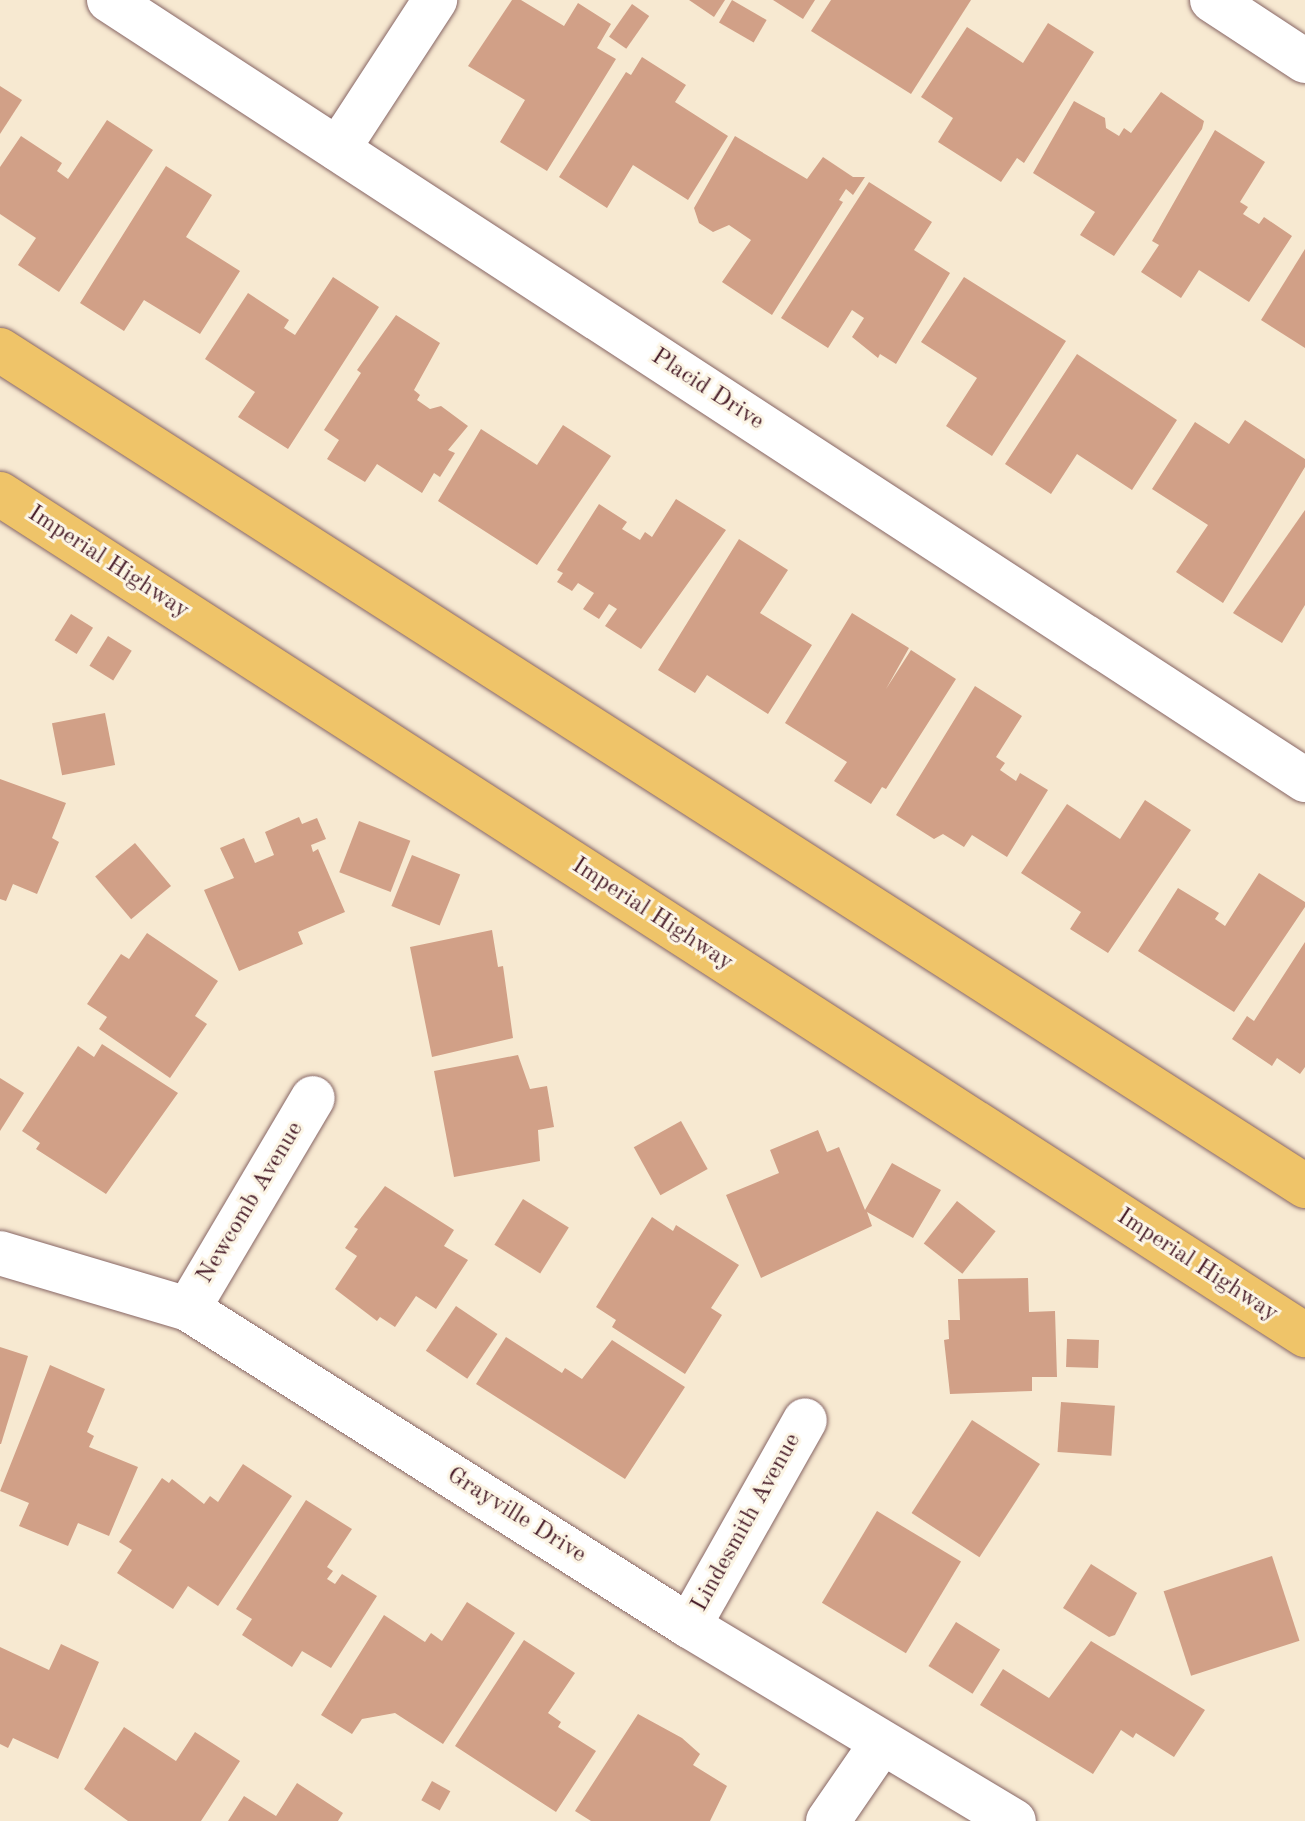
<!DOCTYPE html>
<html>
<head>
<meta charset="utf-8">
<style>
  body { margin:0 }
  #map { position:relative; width:1305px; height:1821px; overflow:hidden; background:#f7e9d1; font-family:"Old Standard TT",serif }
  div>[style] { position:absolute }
  .building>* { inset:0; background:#d1a087; transform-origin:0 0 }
  .roads { filter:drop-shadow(0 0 2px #876665) drop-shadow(0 0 2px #876665) }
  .minor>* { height:44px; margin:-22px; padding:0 22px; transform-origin:22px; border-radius:22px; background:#fff }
  .major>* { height:44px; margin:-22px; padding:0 22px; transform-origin:22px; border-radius:22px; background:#efc469 }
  span { translate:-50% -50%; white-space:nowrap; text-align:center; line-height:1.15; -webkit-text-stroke:6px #fcf5e5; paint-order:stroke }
  .street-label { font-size:24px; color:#4a1f2b }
</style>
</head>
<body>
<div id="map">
  <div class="building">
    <i style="clip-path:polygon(512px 0,521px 0,564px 26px,578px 3px,611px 24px,597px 48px,616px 59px,547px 171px,500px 142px,525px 100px,468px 66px)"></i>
    <i style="clip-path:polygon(689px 0,725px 0,714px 17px)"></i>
    <i style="left:732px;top:0;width:40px;height:26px;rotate:30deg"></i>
    <i style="clip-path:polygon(773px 0,815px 0,803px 19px)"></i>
    <i style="clip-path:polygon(831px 0,971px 0,911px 94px,811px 31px)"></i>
    <i style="left:632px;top:4px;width:21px;height:40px;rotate:35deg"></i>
    <i style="clip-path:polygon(1048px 23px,1094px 52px,1024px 163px,1017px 158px,1001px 182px,938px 142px,953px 118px,921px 97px,967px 27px,1023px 63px)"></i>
    <i style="clip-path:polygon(642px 57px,686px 85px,675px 102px,728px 136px,688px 200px,633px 165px,607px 208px,559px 177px,626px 72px,631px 75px)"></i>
    <i style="clip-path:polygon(0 86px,22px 100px,0 134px)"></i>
    <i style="clip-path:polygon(1161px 92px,1204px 121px,1202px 129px,1114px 256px,1080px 235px,1095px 212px,1033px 173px,1074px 101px,1105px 118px,1106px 128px,1119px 136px,1124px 128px,1131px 133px)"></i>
    <i style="clip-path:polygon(107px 120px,153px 150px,59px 292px,18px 265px,36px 238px,0 214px,0 167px,21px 136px,62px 163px,57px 171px,68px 179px)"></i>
    <i style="clip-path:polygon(1215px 130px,1265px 162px,1240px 202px,1248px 207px,1243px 214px,1259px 224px,1264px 217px,1292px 236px,1249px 302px,1199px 270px,1181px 298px,1141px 272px,1159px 245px,1152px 241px)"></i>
    <i style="clip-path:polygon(735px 136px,807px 179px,823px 157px,853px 177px,865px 177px,853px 195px,846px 189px,839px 200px,843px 202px,772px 315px,722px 282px,751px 240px,729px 225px,713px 232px,699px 223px,694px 208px)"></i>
    <i style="clip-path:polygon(166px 166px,212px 195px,186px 237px,240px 271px,200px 334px,144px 300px,124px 331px,80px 303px)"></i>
    <i style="clip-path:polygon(869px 182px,932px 222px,914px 250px,950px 273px,896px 364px,880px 354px,878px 358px,852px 337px,864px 318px,852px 310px,828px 348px,781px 318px)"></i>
    <i style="clip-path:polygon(1305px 249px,1305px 348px,1261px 320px)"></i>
    <i style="clip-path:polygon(333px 277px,379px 307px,288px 449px,238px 417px,255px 392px,205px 359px,248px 293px,289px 320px,284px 328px,295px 335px)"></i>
    <i style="clip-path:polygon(964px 277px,1066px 341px,992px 456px,946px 426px,977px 378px,921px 342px)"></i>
    <i style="clip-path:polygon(396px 315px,440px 343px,414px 390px,420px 395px,417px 400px,430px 409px,441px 406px,468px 426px,448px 450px,455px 453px,440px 477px,434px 473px,422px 493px,377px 464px,365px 482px,327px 459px,339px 440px,324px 430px,361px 373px,357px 370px)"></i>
    <i style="clip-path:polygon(1077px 354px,1177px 420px,1132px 490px,1077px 454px,1051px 494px,1005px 464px)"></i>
    <i style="clip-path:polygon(1245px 420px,1305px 459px,1305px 467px,1223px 603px,1176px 572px,1208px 525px,1152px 489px,1195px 422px,1229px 444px)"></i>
    <i style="clip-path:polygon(563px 425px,611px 456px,537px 565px,438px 501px,481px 429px,537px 465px)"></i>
    <i style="clip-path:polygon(676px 499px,726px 530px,641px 649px,605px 626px,617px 609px,609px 604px,599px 619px,583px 609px,594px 593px,578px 583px,572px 591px,557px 582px,563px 573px,557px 570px,599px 504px,627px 522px,622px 529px,640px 540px,645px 532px,652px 537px)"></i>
    <i style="clip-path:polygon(1305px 510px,1305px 605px,1282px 643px,1233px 613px)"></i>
    <i style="clip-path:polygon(739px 539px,788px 570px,760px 613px,812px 645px,768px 714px,707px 675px,695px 693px,658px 670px)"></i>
    <i style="clip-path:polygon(852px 613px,909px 648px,886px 689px,911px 650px,956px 679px,886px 789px,882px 787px,871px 804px,834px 781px,847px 762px,785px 723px)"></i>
    <i style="left:71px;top:614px;width:26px;height:31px;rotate:32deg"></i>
    <i style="left:108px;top:636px;width:28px;height:35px;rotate:32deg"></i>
    <i style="clip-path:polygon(975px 686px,1022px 716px,996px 757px,1005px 763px,1000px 770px,1016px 781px,1020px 773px,1048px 790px,1007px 857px,972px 835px,964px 847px,943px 834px,934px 839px,896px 815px)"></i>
    <i style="left:105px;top:713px;width:53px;height:54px;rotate:79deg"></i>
    <i style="clip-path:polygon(0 779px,66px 803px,52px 838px,59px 842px,37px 894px,13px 884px,6px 901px,0 899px)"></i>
    <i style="clip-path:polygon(1145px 800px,1191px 830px,1108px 953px,1070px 929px,1081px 912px,1021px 873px,1067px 804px,1120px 839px)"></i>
    <i style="clip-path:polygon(299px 817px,302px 824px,317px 818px,326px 839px,311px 845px,313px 852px,318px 849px,345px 912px,298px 932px,303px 944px,239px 971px,204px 890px,234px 878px,220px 848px,244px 838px,255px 863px,274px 855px,265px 832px)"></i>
    <i style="left:359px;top:821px;width:55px;height:55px;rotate:21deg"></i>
    <i style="left:135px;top:843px;width:56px;height:52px;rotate:50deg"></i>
    <i style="left:412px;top:855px;width:52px;height:55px;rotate:22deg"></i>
    <i style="clip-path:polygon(1259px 873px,1305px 902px,1305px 907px,1234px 1012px,1138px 951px,1178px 888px,1219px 913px,1215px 919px,1225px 926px)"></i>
    <i style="clip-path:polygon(492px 930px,498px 967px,503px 966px,513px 1038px,432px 1057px,410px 947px)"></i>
    <i style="clip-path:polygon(147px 933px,218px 981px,195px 1016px,207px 1024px,170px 1078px,99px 1029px,107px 1017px,87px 1004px,121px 954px,129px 959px)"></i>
    <i style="clip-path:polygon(1305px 942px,1305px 1067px,1300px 1074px,1277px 1058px,1272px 1066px,1232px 1039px,1247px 1016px,1254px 1021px)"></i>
    <i style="clip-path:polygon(102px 1044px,178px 1093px,106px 1194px,36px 1149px,40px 1143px,22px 1131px,78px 1046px,94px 1057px)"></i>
    <i style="clip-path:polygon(518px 1055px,530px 1089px,547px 1086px,554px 1127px,538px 1130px,540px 1161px,454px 1177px,434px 1071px)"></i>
    <i style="clip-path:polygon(0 1078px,24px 1093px,0 1131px)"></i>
    <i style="left:681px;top:1121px;width:55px;height:54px;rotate:61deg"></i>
    <i style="clip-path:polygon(818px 1130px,827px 1152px,839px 1147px,865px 1210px,892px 1163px,941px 1190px,913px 1238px,867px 1212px,872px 1226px,761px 1278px,726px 1195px,779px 1173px,770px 1150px)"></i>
    <i style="clip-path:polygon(385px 1186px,454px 1230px,444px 1246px,468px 1260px,436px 1309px,416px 1296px,395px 1327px,380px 1317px,377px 1321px,335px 1289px,357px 1256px,345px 1248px,358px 1229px,354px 1227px)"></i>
    <i style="left:523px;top:1199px;width:54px;height:54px;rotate:32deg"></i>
    <i style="left:957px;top:1201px;width:49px;height:54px;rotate:38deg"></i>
    <i style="clip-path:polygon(652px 1217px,673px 1231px,676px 1225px,739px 1265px,711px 1308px,722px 1315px,685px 1374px,612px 1327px,616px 1320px,596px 1307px)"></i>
    <i style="clip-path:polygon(1028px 1278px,1029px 1312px,1055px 1311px,1057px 1377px,1032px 1377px,1032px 1391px,950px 1394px,944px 1340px,949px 1339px,948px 1320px,960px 1320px,958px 1279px)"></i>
    <i style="left:456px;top:1306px;width:50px;height:54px;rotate:34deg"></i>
    <i style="clip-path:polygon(506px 1337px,562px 1373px,565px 1368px,582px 1379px,612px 1340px,685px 1387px,625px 1479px,476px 1384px)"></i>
    <i style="left:1067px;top:1339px;width:32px;height:28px;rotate:2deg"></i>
    <i style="clip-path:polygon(0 1347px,28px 1356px,1px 1444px,0 1444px)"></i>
    <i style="clip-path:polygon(50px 1365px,105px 1389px,87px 1432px,94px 1436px,89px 1447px,138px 1467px,109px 1536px,78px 1523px,68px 1546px,19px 1526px,29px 1503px,0 1491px)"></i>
    <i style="left:1061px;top:1402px;width:54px;height:50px;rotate:4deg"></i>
    <i style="left:972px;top:1420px;width:81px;height:111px;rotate:33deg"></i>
    <i style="clip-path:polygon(243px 1464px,292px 1496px,218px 1606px,188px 1586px,173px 1609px,117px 1573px,132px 1550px,119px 1542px,162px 1478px,169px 1483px,172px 1479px,204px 1504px,210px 1496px,218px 1502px)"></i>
    <i style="clip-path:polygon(306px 1500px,352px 1529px,327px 1567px,333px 1571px,327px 1579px,335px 1584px,342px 1574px,377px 1596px,331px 1668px,302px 1651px,292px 1667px,242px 1635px,252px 1619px,236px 1609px)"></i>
    <i style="left:877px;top:1511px;width:98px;height:107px;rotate:31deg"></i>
    <i style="left:1272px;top:1556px;width:89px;height:114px;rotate:72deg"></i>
    <i style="clip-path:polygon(1091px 1564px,1137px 1593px,1115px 1635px,1109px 1637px,1063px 1608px)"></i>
    <i style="clip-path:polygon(467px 1602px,515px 1633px,443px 1744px,395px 1713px,362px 1719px,352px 1734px,321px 1715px,384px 1615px,425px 1642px,431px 1633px,442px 1641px)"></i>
    <i style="left:956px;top:1622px;width:52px;height:52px;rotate:32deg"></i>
    <i style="clip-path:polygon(524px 1640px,575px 1673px,548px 1713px,561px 1722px,558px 1727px,596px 1751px,556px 1812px,455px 1746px)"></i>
    <i style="clip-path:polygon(1091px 1641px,1205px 1710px,1174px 1757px,1136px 1733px,1133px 1738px,1121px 1730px,1093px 1774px,980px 1705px,1003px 1669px,1049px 1698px)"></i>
    <i style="clip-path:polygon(61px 1644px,99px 1662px,58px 1759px,13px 1738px,8px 1748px,0 1744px,0 1647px,49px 1670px)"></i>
    <i style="clip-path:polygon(638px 1714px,682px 1738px,700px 1754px,693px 1765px,727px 1786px,710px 1821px,591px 1821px,575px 1811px)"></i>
    <i style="clip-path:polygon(124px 1727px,176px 1761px,195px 1732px,240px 1761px,201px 1821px,128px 1821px,84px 1789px)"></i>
    <i style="left:432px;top:1781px;width:21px;height:22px;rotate:29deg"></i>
    <i style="clip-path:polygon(297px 1783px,343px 1813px,338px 1821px,228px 1821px,244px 1796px,276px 1816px)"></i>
  </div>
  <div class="roads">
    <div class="minor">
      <i style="left:109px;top:0;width:1428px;rotate:33.11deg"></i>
      <i style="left:1212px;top:0;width:111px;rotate:33.3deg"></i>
      <i style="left:338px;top:149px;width:178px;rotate:-56.9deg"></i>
      <i style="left:0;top:1253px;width:196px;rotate:16.6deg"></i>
      <i style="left:188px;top:1309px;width:593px;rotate:32.32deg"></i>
      <i style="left:689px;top:1626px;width:379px;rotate:31deg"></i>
      <i style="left:188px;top:1309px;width:245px;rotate:-59.4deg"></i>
      <i style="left:689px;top:1626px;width:236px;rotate:-60.6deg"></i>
      <i style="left:828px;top:1821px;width:93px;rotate:-55.5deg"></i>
    </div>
    <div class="major">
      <i style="left:0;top:350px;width:1550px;rotate:32.64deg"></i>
      <i style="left:0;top:494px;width:1553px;rotate:32.8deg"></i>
    </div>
  </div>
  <div class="street-label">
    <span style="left:707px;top:390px;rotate:33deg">Placid Drive</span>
    <span style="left:108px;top:563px;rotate:33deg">Imperial Highway</span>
    <span style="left:652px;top:915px;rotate:33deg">Imperial Highway</span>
    <span style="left:251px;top:1203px;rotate:-59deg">Newcomb Avenue</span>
    <span style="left:1197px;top:1266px;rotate:33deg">Imperial Highway</span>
    <span style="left:516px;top:1516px;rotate:32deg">Grayville Drive</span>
    <span style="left:747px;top:1523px;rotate:-61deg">Lindesmith Avenue</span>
  </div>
</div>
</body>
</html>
